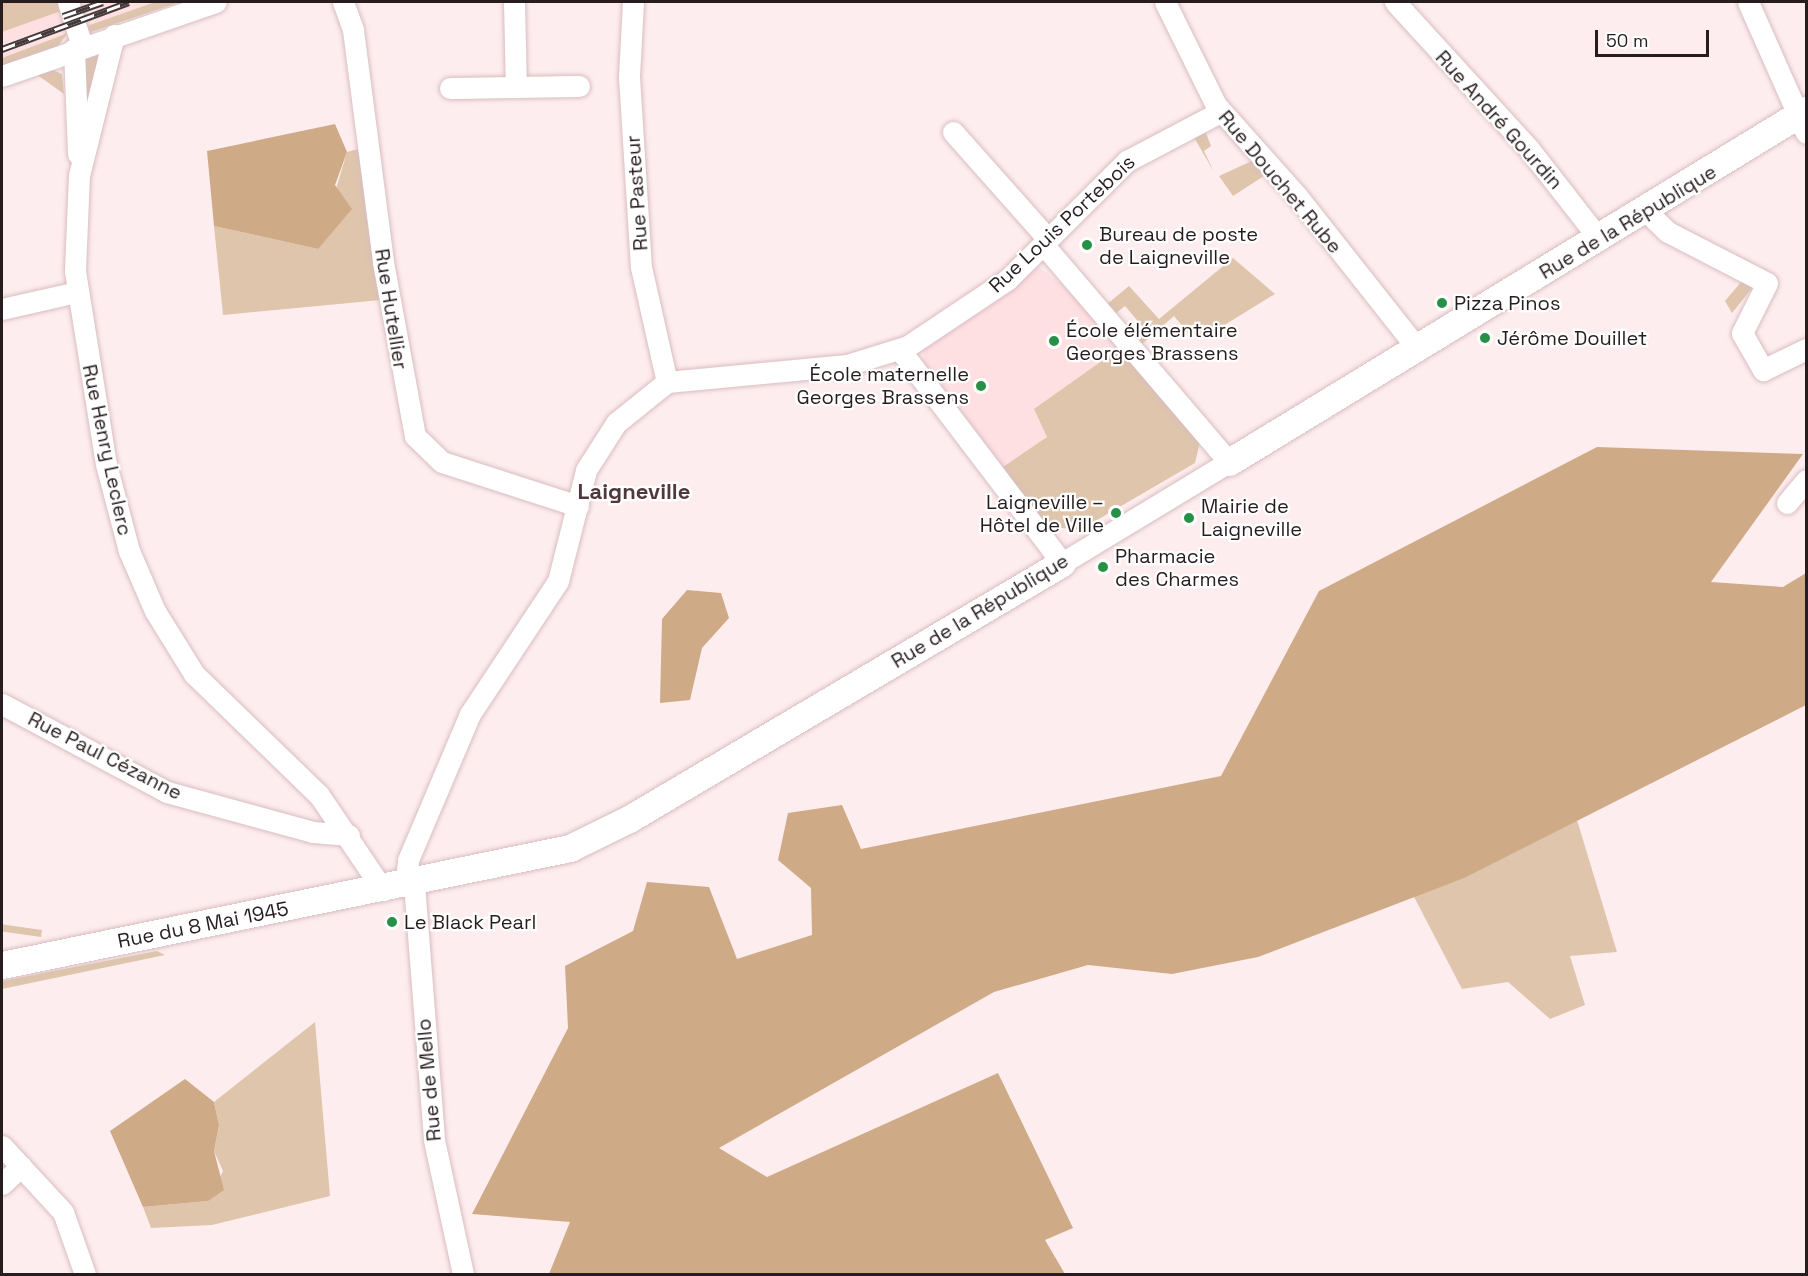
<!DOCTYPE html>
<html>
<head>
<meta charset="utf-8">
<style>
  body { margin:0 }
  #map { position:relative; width:1808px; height:1276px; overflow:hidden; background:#feedee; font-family:"Space Grotesk",sans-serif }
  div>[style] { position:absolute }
  .built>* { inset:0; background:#fee0e3 }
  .green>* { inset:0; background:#dec5ac; transform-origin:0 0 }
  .forest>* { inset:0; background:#cfaa86 }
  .roads { filter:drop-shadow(0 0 2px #d8bdc0) drop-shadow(0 0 2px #d8bdc0) }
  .minor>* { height:21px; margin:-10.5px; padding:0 10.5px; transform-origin:10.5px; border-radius:10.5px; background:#fff }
  .major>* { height:27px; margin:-13.5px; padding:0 13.5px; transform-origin:13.5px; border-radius:13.5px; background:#fff }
  .rail>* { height:7px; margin-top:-3.5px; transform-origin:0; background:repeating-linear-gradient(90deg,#fff 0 14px,#453a3b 0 28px); box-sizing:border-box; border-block:2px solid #453a3b }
  .dots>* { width:16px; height:16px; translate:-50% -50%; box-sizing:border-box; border:3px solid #fff; border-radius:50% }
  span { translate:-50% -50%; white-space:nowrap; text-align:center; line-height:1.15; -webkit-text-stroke:4.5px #fff; paint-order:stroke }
  .street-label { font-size:20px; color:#271d1e }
  .poi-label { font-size:20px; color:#271d1e }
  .left { translate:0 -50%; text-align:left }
  .right { translate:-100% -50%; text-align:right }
  .quarter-label { font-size:22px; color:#4f393c; font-weight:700 }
  .frame { position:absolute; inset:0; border:3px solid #271d1e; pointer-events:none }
  .scale { position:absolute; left:1595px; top:30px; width:114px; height:27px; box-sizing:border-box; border:3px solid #271d1e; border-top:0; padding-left:8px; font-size:18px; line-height:21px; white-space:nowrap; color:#271d1e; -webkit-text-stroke:4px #fff; paint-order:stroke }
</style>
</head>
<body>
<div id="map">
  <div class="built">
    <i style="clip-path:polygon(86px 2px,155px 2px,84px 27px,77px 5px)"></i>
    <i style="clip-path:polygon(61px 11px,68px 33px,2px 58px,2px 32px)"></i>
    <i style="clip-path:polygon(1039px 267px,1071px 292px,1120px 348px,1035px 409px,1047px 437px,1000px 469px,924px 363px,923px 348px)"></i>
  </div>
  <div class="green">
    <i style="clip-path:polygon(2px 2px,58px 2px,61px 11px,2px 32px)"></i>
    <i style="clip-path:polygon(155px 2px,180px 2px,91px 32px,84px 27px)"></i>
    <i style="clip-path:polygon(68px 33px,57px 47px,2px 68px,2px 58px)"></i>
    <i style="clip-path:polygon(103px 47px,90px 122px,81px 73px,86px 54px)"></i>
    <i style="clip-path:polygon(51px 69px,62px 74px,64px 94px,36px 74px)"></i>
    <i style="clip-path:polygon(1204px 128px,1211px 146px,1204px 151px,1214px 172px,1192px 134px)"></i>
    <i style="clip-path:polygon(358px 149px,381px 300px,223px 315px,214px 226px,318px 249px,347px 152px)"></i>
    <i style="clip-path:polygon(1254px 160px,1267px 174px,1233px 196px,1219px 176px)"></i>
    <i style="clip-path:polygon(1233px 258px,1275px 294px,1205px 337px,1189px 334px,1174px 316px,1141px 345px,1137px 341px,1147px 332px,1125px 306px,1115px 314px,1106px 305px,1129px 286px,1159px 319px)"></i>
    <i style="clip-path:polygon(1741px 282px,1753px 287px,1732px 313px,1725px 301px)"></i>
    <i style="clip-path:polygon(1120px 348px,1200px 442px,1195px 463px,1080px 530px,1045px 526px,1000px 469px,1047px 437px,1034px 409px)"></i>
    <i style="clip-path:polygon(1577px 820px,1617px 952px,1570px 956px,1585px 1005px,1550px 1019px,1508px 982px,1462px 989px,1412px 893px)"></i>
    <i style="left:42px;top:930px;width:7px;height:41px;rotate:98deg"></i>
    <i style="clip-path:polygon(157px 951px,165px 955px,2px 989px,2px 981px)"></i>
    <i style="clip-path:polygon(315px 1022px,330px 1196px,212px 1225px,151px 1228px,143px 1207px,208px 1201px,223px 1171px,214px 1151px,219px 1125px,214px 1102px)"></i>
  </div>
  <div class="forest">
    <i style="clip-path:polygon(335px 124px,347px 152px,335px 185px,352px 209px,318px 249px,214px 226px,207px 151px)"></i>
    <i style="clip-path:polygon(1597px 447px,1803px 454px,1711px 582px,1783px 587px,1806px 573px,1806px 705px,1464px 878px,1258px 957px,1172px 974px,1088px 965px,994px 992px,719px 1148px,767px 1177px,998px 1073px,1073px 1228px,1045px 1240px,1065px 1274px,549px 1274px,570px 1222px,472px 1214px,568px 1028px,565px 966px,633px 931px,647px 882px,709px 887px,737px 959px,812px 935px,811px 888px,778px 860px,788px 813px,842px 805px,861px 849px,1221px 776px,1319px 591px)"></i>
    <i style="clip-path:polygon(687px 590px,721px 593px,729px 618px,702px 648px,690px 700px,660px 703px,662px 619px)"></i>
    <i style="clip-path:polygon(185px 1079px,214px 1102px,219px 1125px,214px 1151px,224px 1190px,208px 1201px,143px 1207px,110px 1131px)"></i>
  </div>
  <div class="roads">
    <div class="minor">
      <i style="left:68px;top:2px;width:46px;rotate:72.3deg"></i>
      <i style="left:343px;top:2px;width:30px;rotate:70deg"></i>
      <i style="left:353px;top:30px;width:234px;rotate:82.6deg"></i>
      <i style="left:383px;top:262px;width:177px;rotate:79.6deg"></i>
      <i style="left:415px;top:436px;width:37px;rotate:44deg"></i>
      <i style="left:442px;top:462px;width:143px;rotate:17.9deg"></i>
      <i style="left:514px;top:2px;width:85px;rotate:88.7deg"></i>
      <i style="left:633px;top:2px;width:75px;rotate:93.1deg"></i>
      <i style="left:629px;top:77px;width:190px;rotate:86.4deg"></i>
      <i style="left:641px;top:267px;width:118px;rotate:77.3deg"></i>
      <i style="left:1165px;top:2px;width:115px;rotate:63.7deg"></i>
      <i style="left:1216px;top:105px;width:122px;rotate:48.3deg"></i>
      <i style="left:1297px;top:196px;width:194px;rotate:51.7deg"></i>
      <i style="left:1395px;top:2px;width:199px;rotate:47.6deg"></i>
      <i style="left:1529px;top:149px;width:115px;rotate:52deg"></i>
      <i style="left:1748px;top:2px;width:143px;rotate:66.1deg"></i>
      <i style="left:114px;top:35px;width:144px;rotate:104deg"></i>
      <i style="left:79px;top:175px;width:96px;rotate:92.4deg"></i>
      <i style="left:75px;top:271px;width:195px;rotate:80.9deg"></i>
      <i style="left:106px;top:464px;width:90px;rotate:75.2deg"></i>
      <i style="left:129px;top:551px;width:65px;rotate:66.6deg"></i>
      <i style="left:155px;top:611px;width:74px;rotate:58.2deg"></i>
      <i style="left:194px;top:674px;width:174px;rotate:44.1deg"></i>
      <i style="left:319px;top:795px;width:115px;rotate:56deg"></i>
      <i style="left:74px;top:49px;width:105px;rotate:87.8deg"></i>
      <i style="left:2px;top:76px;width:226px;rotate:-19.1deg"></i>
      <i style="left:450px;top:88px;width:129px;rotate:-0.9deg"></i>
      <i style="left:953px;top:132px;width:143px;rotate:48.4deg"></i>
      <i style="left:1647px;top:212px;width:29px;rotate:44deg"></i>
      <i style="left:1668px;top:232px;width:111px;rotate:27.3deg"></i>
      <i style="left:1767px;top:283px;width:56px;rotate:116.6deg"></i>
      <i style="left:1742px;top:333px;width:43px;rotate:60.4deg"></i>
      <i style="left:1763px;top:370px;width:48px;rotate:-26deg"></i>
      <i style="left:2px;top:309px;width:77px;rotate:-12.8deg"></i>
      <i style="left:900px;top:350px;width:268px;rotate:52.7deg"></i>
      <i style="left:1062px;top:563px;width:195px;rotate:-31.2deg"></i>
      <i style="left:1229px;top:462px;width:287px;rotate:-130.5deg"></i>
      <i style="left:1787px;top:503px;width:30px;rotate:-50deg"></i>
      <i style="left:2px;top:704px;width:187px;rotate:28.1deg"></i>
      <i style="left:167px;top:792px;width:151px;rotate:15.3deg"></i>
      <i style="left:313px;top:832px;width:36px;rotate:5deg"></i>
      <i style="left:414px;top:884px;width:257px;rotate:85.5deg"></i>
      <i style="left:434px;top:1140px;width:137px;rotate:77.8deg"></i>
      <i style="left:405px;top:886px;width:26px;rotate:-83deg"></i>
      <i style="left:408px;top:860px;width:159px;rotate:-67deg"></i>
      <i style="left:470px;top:714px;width:159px;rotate:-56.5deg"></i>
      <i style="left:558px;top:581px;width:114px;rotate:-75.8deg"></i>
      <i style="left:586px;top:470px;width:56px;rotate:-57.4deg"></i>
      <i style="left:616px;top:423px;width:65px;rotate:-38.8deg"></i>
      <i style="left:667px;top:382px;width:181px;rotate:-5.4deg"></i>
      <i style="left:847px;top:365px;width:64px;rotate:-17.3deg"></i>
      <i style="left:908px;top:346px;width:120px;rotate:-33.8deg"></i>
      <i style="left:1008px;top:279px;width:168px;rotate:-44.8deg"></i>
      <i style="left:1127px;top:161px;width:105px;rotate:-27.8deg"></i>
      <i style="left:2px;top:1146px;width:90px;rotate:47.3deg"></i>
      <i style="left:63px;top:1212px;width:66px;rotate:70.5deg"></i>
      <i style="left:2px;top:1184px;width:26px;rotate:-43deg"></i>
    </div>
    <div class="major">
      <i style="left:1229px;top:462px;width:676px;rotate:-31.39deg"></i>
      <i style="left:2px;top:965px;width:580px;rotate:-11.64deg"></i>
      <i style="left:570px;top:848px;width:66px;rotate:-26.2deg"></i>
      <i style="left:629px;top:819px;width:503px;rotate:-30.59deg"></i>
    </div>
  </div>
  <div class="rail">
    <i style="left:63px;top:16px;width:42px;rotate:-19.3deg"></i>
    <i style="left:2px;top:49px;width:135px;rotate:-20.3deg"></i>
  </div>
  <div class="dots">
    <i style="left:1087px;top:245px;background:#279047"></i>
    <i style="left:1442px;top:303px;background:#279047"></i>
    <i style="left:1485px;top:338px;background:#279047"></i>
    <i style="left:1054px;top:341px;background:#279047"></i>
    <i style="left:981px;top:386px;background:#279047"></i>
    <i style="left:1116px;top:513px;background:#279047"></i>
    <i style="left:1189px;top:518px;background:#279047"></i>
    <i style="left:1103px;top:567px;background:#279047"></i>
    <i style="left:392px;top:922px;background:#279047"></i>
  </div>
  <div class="street-label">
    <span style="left:1499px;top:120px;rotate:48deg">Rue André Gourdin</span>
    <span style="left:1280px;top:182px;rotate:50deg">Rue Douchet Rube</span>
    <span style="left:637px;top:193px;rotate:-94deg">Rue Pasteur</span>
    <span style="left:1628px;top:222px;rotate:-31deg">Rue de la République</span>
    <span style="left:1062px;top:224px;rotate:-43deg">Rue Louis Portebois</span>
    <span style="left:391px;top:309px;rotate:81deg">Rue Hutellier</span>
    <span style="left:107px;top:450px;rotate:78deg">Rue Henry Leclerc</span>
    <span style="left:980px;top:611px;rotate:-31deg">Rue de la République</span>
    <span style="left:105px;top:756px;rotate:27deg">Rue Paul Cézanne</span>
    <span style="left:203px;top:925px;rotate:-11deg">Rue du 8 Mai 1945</span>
    <span style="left:429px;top:1080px;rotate:-95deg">Rue de Mello</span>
  </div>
  <div class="poi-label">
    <span class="left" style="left:1099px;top:246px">Bureau de poste<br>de Laigneville</span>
    <span class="left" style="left:1454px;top:303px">Pizza Pinos</span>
    <span class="left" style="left:1066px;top:342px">École élémentaire<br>Georges Brassens</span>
    <span class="left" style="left:1497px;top:338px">Jérôme Douillet</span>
    <span class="right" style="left:969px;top:386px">École maternelle<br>Georges Brassens</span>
    <span class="right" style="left:1104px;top:514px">Laigneville –<br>Hôtel de Ville</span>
    <span class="left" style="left:1201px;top:518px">Mairie de<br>Laigneville</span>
    <span class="left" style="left:1115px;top:568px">Pharmacie<br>des Charmes</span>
    <span class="left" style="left:404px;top:922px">Le Black Pearl</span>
  </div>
  <div class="quarter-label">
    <span style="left:634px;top:492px">Laigneville</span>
  </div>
  <div class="frame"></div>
  <div class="scale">50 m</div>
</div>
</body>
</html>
